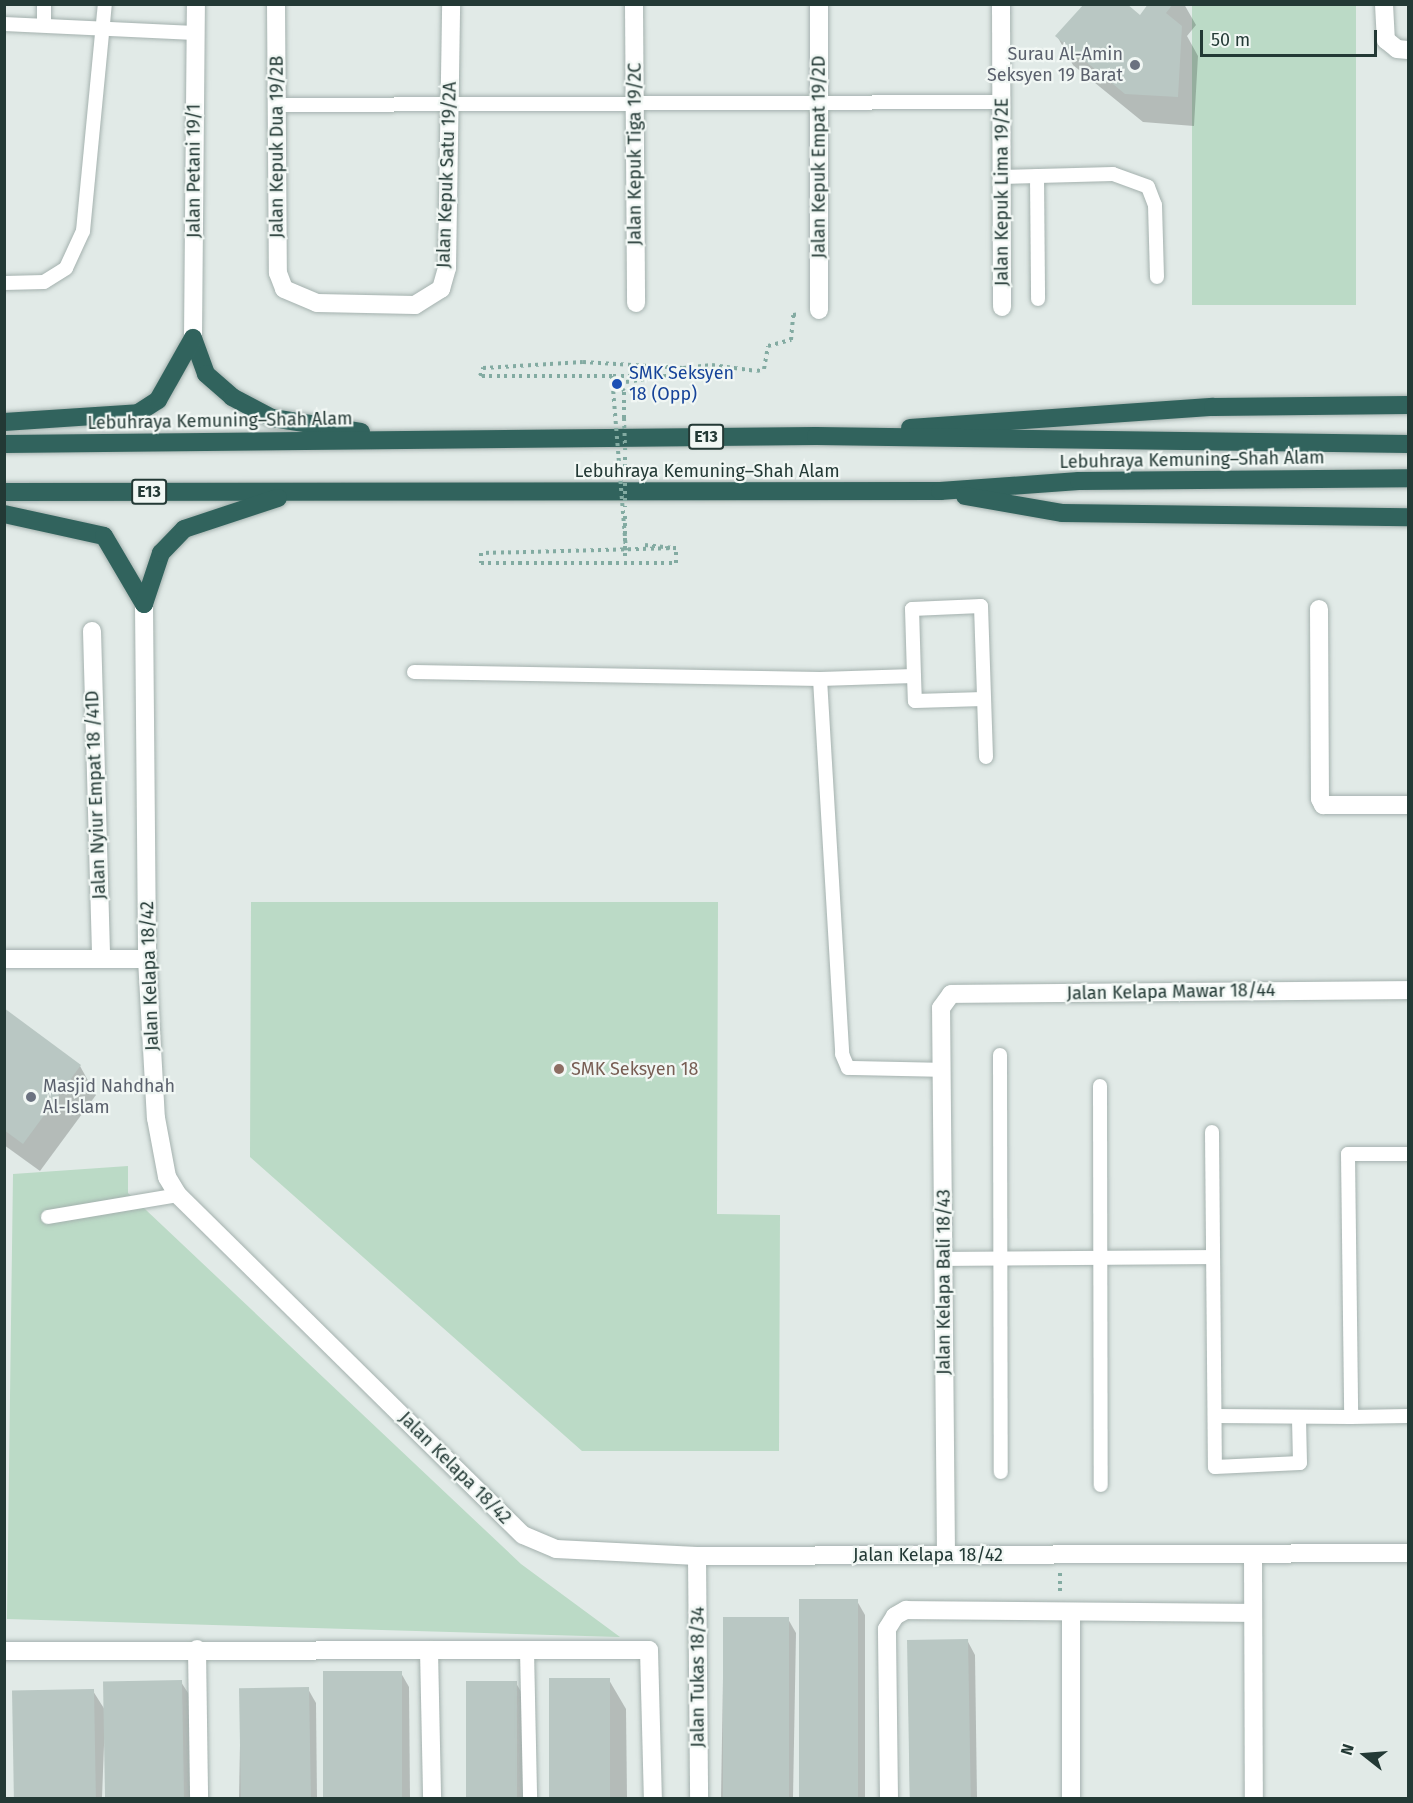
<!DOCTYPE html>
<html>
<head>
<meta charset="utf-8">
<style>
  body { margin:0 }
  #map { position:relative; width:1413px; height:1803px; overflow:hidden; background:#e1eae7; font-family:"Fira Sans",sans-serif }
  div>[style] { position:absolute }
  .green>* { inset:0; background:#bbdac6; transform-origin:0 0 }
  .shadow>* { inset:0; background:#0003 }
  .building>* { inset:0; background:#b9c7c3; transform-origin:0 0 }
  .path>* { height:4px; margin-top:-2px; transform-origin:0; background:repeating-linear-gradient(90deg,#83aba2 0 3px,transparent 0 7.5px) }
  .roads { filter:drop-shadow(0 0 2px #a4b1ae) drop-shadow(0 0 2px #a4b1ae) }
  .service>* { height:14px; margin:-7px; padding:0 7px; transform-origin:7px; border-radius:7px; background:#fff }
  .minor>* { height:18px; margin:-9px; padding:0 9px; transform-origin:9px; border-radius:9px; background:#fff }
  .tertiary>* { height:18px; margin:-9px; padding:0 9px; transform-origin:9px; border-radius:9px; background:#fff }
  .motorway>* { height:18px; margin:-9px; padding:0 9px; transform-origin:9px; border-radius:9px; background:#31635d }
  .path-bridge>* { height:4px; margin-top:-2px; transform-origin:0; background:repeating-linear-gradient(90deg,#83aba2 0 3px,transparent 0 7.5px) }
  .dots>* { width:16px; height:16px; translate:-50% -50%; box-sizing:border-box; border:3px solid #f1f7f4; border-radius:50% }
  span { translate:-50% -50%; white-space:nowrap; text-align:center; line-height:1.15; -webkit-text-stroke:4.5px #f1f7f4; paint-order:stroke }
  .shield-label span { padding:2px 4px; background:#f1f7f4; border:2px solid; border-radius:4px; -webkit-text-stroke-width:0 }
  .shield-label { font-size:16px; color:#233935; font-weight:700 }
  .worship-label { font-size:18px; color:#5b616d }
  .right { translate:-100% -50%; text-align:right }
  .left { translate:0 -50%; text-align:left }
  .street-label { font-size:18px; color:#233935 }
  .transit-label { font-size:18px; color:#164399 }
  .education-label { font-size:18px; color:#785e54 }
  .frame { position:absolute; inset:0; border:6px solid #233935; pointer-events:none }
  .north { position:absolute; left:1335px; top:1725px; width:60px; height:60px; -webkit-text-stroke:4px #f1f7f4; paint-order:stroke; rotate:287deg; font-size:16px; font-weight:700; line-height:24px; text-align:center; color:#233935 }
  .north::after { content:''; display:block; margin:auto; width:21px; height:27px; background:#233935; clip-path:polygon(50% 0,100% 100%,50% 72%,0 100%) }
  .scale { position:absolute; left:1200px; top:30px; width:177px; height:27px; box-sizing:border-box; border:3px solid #233935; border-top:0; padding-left:8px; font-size:18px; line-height:21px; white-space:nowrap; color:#233935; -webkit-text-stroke:4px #f1f7f4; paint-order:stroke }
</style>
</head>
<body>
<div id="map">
  <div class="green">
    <i style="left:1192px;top:5px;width:164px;height:300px"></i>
    <i style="clip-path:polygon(251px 902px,718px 902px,717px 1214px,780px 1215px,779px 1451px,582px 1451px,250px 1157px)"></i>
    <i style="clip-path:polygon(128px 1166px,128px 1193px,521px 1564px,620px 1637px,7px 1619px,13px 1174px)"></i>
  </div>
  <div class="shadow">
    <i style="clip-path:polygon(1150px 4px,1184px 4px,1196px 25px,1187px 36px,1198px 56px,1194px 126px,1143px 122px,1073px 65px,1057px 36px,1140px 17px)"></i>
    <i style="clip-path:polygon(4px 1010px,80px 1066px,96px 1095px,40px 1171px,4px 1145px)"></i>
    <i style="clip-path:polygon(801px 1601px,857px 1601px,865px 1615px,865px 1798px,800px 1798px)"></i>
    <i style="clip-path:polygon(724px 1618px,788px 1619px,796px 1633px,793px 1798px,721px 1798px)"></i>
    <i style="clip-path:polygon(967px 1640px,975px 1655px,977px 1798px,910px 1798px,908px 1641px)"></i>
    <i style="clip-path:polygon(401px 1673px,409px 1687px,410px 1798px,326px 1798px,325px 1674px)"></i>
    <i style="clip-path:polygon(609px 1680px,626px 1709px,627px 1798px,551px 1798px,550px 1681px)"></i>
    <i style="clip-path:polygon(181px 1682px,190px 1696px,191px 1798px,106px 1798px,105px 1719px,102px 1798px,15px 1798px,14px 1692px,93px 1691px,105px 1710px)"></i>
    <i style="clip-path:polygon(516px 1683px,524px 1697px,526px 1798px,469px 1798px,467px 1684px)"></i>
    <i style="clip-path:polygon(308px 1689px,316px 1703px,317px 1798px,239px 1798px,241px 1692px)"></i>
  </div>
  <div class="building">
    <i style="clip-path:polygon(1084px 4px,1127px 4px,1140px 15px,1148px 4px,1173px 4px,1166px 13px,1182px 26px,1178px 97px,1125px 94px,1055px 36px)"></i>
    <i style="clip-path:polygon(4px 1008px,81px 1065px,23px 1144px,4px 1130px)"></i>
    <i style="left:799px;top:1599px;width:59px;height:199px"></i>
    <i style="left:723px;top:1617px;width:66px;height:181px"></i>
    <i style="left:968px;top:1639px;width:159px;height:61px;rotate:89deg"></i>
    <i style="left:402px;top:1671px;width:127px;height:79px;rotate:90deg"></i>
    <i style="left:610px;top:1678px;width:120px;height:61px;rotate:90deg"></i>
    <i style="left:182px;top:1680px;width:118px;height:79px;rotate:89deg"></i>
    <i style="left:517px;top:1681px;width:117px;height:51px;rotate:90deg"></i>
    <i style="left:309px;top:1687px;width:111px;height:70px;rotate:89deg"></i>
    <i style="left:94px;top:1689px;width:109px;height:82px;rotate:89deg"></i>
  </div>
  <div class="path">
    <i style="left:613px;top:376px;width:53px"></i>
    <i style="left:626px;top:382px;width:40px;rotate:-8.5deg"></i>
    <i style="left:624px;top:418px;width:27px;rotate:-90deg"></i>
    <i style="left:624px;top:391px;width:19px;rotate:-129deg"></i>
    <i style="left:612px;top:376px;width:132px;rotate:180deg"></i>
    <i style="left:480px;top:376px;width:9px;rotate:-69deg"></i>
    <i style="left:483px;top:368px;width:100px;rotate:-3.4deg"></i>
    <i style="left:583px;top:362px;width:100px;rotate:3.4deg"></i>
    <i style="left:683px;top:368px;width:29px;rotate:-6deg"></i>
    <i style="left:712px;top:365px;width:45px;rotate:7.6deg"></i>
    <i style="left:757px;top:371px;width:7px;rotate:-16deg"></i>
    <i style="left:764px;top:369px;width:23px;rotate:-80deg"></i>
    <i style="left:768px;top:346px;width:24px;rotate:-15deg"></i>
    <i style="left:791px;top:340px;width:25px;rotate:-85deg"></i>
    <i style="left:793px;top:315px;width:7px;rotate:-8deg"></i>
    <i style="left:625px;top:457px;width:16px;rotate:90deg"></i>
    <i style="left:645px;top:545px;width:31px;rotate:6deg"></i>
    <i style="left:676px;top:548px;width:195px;rotate:178.5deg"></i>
    <i style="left:481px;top:553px;width:10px;rotate:90deg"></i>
    <i style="left:481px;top:563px;width:195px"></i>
    <i style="left:676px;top:563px;width:15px;rotate:-90deg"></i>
    <i style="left:625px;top:556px;width:44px;rotate:-90deg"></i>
    <i style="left:1060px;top:1573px;width:20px;rotate:90deg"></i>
  </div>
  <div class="roads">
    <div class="service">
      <i style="left:44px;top:4px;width:21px;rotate:90deg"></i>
      <i style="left:4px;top:24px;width:191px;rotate:2.7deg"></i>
      <i style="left:278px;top:105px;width:723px;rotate:-0.24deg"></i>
      <i style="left:1037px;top:176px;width:123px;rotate:89.5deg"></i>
      <i style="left:1001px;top:177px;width:112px;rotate:-1.5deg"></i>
      <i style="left:1113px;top:174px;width:37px;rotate:20deg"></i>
      <i style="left:1148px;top:187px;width:19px;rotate:69deg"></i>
      <i style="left:1155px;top:205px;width:72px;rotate:88.4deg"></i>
      <i style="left:4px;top:283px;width:40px;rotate:-1.4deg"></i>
      <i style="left:44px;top:282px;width:26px;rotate:-32deg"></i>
      <i style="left:66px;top:268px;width:41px;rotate:-65.3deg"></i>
      <i style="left:83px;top:231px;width:228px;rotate:-84.5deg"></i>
      <i style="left:414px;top:672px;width:406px;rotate:1deg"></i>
      <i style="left:820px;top:679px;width:94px;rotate:-1.8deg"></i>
      <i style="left:914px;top:676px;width:25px;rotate:88deg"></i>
      <i style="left:915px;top:701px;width:69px;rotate:-1.7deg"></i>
      <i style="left:914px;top:676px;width:67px;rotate:-91.7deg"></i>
      <i style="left:912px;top:609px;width:69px;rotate:-2.5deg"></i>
      <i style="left:981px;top:606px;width:151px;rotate:88.1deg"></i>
      <i style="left:820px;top:679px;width:376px;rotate:86.6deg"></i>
      <i style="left:842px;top:1054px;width:15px;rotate:67deg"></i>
      <i style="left:848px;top:1068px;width:94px;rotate:1.2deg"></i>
      <i style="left:1000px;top:1055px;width:417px;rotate:89.9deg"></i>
      <i style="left:1100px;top:1086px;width:399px;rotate:89.9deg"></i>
      <i style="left:1212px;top:1132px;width:335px;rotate:89.5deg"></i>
      <i style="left:1215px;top:1467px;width:85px;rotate:-2.7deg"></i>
      <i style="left:1300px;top:1463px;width:45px;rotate:-91.3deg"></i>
      <i style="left:1408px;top:1154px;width:60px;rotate:180deg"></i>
      <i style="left:1348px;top:1154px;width:263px;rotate:89.3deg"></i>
      <i style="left:1351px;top:1417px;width:57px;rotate:-1deg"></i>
      <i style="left:48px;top:1217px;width:132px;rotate:-9.6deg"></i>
      <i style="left:943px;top:1259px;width:270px;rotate:-0.4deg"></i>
      <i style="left:1215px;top:1416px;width:136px;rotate:0.4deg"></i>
      <i style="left:527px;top:1650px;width:148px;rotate:88.8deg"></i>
    </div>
    <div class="minor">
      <i style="left:276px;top:4px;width:269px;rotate:89.6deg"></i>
      <i style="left:278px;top:273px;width:17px;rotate:69deg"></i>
      <i style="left:284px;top:289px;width:36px;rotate:23deg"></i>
      <i style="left:317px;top:303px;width:98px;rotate:1.2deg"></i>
      <i style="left:415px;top:305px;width:31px;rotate:-32deg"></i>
      <i style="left:441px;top:289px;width:22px;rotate:-74deg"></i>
      <i style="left:447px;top:268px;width:264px;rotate:-89.1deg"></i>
      <i style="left:634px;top:4px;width:299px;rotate:89.6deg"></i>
      <i style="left:1001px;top:4px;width:303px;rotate:89.8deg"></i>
      <i style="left:1384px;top:4px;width:36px;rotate:87deg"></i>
      <i style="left:1386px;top:40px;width:14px;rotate:39deg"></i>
      <i style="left:1397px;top:49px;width:11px;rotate:5deg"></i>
      <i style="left:819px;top:310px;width:306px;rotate:-90deg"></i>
      <i style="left:1319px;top:609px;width:190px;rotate:89.7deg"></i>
      <i style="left:1320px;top:799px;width:7px;rotate:63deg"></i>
      <i style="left:1323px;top:805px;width:85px"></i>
      <i style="left:92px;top:631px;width:328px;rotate:88.4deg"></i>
      <i style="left:1253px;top:1554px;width:244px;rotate:89.8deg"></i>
      <i style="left:946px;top:1555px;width:547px;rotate:-90.52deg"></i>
      <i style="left:941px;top:1008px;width:17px;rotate:-54deg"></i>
      <i style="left:951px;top:994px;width:457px;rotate:-0.5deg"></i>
      <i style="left:697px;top:1556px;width:242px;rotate:89.5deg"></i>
      <i style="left:1071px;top:1612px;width:186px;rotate:90deg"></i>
      <i style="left:197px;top:1649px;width:149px;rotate:89.2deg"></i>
      <i style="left:429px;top:1650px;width:148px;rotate:88.8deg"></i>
      <i style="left:4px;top:1651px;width:645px;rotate:-0.09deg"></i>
      <i style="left:649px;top:1650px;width:148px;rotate:88.5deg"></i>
      <i style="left:889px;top:1798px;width:169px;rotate:-90.7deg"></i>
      <i style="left:887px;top:1629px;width:15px;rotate:-58deg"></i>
      <i style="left:895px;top:1616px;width:13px;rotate:-29deg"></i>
      <i style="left:906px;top:1610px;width:347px;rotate:0.5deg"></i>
    </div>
    <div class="tertiary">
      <i style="left:193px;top:338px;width:334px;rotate:-89.5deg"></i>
      <i style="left:144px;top:604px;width:355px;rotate:89.5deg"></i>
      <i style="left:147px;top:959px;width:159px;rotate:86.8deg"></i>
      <i style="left:156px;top:1118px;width:60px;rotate:79.4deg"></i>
      <i style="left:167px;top:1177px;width:21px;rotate:59deg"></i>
      <i style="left:178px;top:1195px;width:484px;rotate:44.6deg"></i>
      <i style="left:523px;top:1535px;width:36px;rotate:23deg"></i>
      <i style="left:556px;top:1549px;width:141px;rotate:2.8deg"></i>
      <i style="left:697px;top:1556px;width:711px;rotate:-0.24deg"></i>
      <i style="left:4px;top:959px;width:143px"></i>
    </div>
    <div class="motorway">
      <i style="left:193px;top:338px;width:38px;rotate:70deg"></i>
      <i style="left:206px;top:374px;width:35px;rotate:41deg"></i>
      <i style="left:232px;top:397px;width:45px;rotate:27.7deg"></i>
      <i style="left:272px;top:418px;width:90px;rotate:8.9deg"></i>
      <i style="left:4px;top:422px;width:134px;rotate:-3.8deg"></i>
      <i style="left:138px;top:413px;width:24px;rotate:-33deg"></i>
      <i style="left:158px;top:400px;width:71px;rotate:-60.6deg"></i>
      <i style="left:910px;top:428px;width:304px;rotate:-4deg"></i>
      <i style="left:1213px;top:407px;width:195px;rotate:-0.6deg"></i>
      <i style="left:4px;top:444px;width:812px;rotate:-0.56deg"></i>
      <i style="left:816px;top:436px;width:592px;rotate:0.77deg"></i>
      <i style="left:4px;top:492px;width:936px;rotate:-0.06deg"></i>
      <i style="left:940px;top:491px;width:139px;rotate:-4.1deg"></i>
      <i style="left:1079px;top:481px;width:329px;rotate:-0.5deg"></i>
      <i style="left:965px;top:496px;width:98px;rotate:9.9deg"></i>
      <i style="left:1062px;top:513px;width:346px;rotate:0.7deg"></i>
      <i style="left:4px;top:514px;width:102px;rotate:12.4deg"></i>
      <i style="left:104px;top:536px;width:79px;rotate:59.5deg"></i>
      <i style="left:144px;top:604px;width:54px;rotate:-71.6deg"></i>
      <i style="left:161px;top:553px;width:33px;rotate:-46deg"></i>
      <i style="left:184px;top:529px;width:99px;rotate:-18.3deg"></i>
    </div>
  </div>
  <div class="path-bridge">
    <i style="left:612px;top:376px;width:175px;rotate:85.4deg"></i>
    <i style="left:624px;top:418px;width:32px;rotate:88deg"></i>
    <i style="left:625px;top:476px;width:31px;rotate:90deg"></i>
  </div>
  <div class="dots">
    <i style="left:1135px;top:65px;background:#6b7280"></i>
    <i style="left:617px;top:384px;background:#1a4fb4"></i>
    <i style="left:559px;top:1069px;background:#8d6e63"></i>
    <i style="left:31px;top:1097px;background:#6b7280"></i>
  </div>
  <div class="shield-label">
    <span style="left:706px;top:437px">E13</span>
    <span style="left:149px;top:492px">E13</span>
  </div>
  <div class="worship-label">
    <span class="right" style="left:1123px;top:65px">Surau Al-Amin<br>Seksyen 19 Barat</span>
    <span class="left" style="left:43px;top:1097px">Masjid Nahdhah<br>Al-Islam</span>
  </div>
  <div class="street-label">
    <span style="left:277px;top:147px;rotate:-90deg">Jalan Kepuk Dua 19/2B</span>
    <span style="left:635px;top:154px;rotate:-90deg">Jalan Kepuk Tiga 19/2C</span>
    <span style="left:819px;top:157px;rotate:-90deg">Jalan Kepuk Empat 19/2D</span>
    <span style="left:194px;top:171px;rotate:-90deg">Jalan Petani 19/1</span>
    <span style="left:447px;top:175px;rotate:-88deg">Jalan Kepuk Satu 19/2A</span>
    <span style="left:1002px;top:192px;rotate:-90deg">Jalan Kepuk Lima 19/2E</span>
    <span style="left:220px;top:421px;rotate:-1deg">Lebuhraya Kemuning–Shah Alam</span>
    <span style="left:1192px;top:460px;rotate:-1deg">Lebuhraya Kemuning–Shah Alam</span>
    <span style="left:707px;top:471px">Lebuhraya Kemuning–Shah Alam</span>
    <span style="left:96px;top:795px;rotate:-92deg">Jalan Nyiur Empat 18 /41D</span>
    <span style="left:150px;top:976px;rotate:-92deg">Jalan Kelapa 18/42</span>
    <span style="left:1171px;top:992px;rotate:-1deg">Jalan Kelapa Mawar 18/44</span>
    <span style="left:944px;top:1282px;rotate:-90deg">Jalan Kelapa Bali 18/43</span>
    <span style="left:455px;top:1468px;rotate:45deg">Jalan Kelapa 18/42</span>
    <span style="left:928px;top:1555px">Jalan Kelapa 18/42</span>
    <span style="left:698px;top:1677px;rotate:-90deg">Jalan Tukas 18/34</span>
  </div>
  <div class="transit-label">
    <span class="left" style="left:629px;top:384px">SMK Seksyen<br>18 (Opp)</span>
  </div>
  <div class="education-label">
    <span class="left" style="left:571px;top:1069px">SMK Seksyen 18</span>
  </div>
  <div class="frame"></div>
  <div class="north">N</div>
  <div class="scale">50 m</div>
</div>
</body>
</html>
